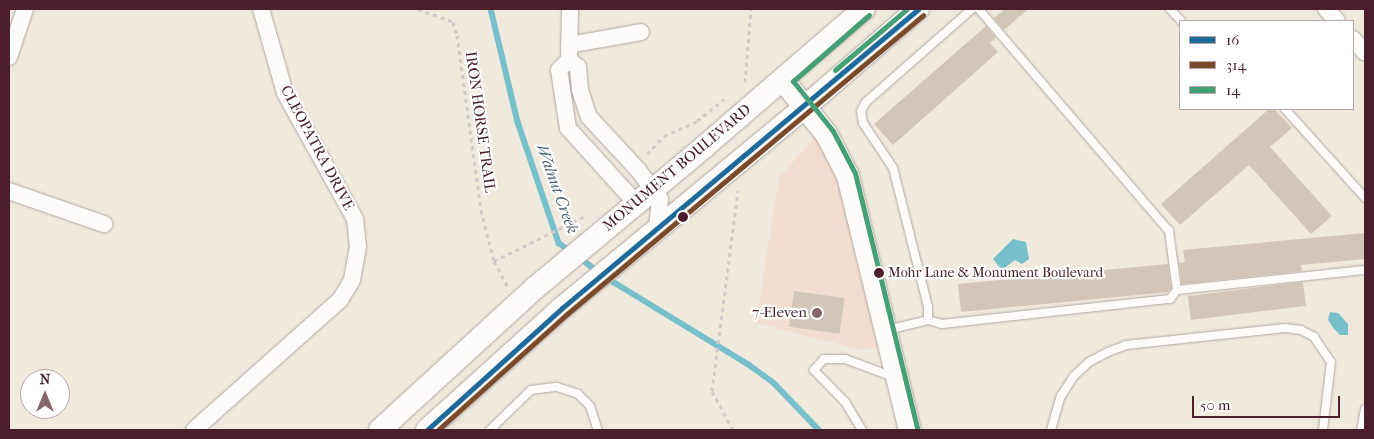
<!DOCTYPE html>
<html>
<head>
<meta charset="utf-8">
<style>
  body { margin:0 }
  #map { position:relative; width:1374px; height:439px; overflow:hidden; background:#efe9de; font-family:"IM FELL French Canon",serif }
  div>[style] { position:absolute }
  .built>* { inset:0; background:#f2ddce }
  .water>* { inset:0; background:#77c0cb }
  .stream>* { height:5.5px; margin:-2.75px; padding:0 2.75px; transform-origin:2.75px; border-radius:2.75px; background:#77c0cb }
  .building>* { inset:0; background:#d1c6b8; transform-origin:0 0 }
  .path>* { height:3px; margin-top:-1.5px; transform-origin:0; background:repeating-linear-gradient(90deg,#d0cbca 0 4px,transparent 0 8px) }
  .roads { filter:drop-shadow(0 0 1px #b0a6a2) drop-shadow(0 0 1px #b0a6a2) }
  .lane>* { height:8px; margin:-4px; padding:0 4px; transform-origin:4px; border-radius:4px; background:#fdfcfa }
  .street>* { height:16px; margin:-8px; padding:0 8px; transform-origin:8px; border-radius:8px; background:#fdfcfa }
  .secondary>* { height:22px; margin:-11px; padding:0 11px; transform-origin:11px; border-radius:11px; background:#fdfcfa }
  .bus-1>* { height:5px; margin:-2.5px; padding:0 2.5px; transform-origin:2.5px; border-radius:2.5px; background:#1e6b9b }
  .bus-2>* { height:5px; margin:-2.5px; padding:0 2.5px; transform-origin:2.5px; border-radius:2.5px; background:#7a4b2a }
  .bus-3>* { height:5px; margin:-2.5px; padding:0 2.5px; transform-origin:2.5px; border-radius:2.5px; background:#46a076 }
  .dots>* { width:14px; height:14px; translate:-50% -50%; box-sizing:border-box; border:2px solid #fff; border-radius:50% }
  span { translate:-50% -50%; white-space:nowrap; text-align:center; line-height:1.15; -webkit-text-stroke:4.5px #fff; paint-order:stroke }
  .bus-label { font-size:14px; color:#4a1f2b }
  .left { translate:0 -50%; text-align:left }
  .street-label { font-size:15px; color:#4a1f2b }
  .poi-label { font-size:15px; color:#4a1f2b }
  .right { translate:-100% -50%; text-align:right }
  .water-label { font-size:16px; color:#47606f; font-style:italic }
  .frame { position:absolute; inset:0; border:10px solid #4a1f2b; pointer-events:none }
  .legend { position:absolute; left:1179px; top:20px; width:175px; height:90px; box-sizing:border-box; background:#fff; border:1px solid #b7a5aa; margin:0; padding:6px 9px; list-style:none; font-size:15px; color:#4a1f2b }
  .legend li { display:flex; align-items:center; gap:10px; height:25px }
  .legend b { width:25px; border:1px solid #b7a5aa }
  .north { position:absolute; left:20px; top:369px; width:50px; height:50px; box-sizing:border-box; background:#fff; border:1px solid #b7a5aa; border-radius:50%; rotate:0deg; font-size:14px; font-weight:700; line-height:20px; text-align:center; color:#4a1f2b }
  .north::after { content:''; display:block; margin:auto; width:18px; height:22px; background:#84666a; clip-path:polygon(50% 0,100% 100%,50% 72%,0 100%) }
  .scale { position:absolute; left:1192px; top:396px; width:148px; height:22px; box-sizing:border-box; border:2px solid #4a1f2b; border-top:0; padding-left:6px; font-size:15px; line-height:18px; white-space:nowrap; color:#4a1f2b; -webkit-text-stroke:4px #fff; paint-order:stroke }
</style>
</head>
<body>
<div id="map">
  <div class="built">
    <i style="clip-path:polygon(815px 137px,848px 198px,885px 345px,863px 350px,756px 323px,779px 178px)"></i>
  </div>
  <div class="water">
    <i style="clip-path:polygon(1013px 239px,1026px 242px,1029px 259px,1022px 264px,1015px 260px,1002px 270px,993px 259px)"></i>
    <i style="clip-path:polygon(1330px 312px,1338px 313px,1348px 324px,1348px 335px,1340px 335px,1334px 329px,1328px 320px)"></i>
  </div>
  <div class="stream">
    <i style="left:491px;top:9px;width:116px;rotate:76.6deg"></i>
    <i style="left:518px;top:122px;width:128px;rotate:71.3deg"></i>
    <i style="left:559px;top:243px;width:15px;rotate:37deg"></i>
    <i style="left:579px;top:257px;width:23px;rotate:38deg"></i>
    <i style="left:607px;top:278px;width:165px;rotate:31.4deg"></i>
    <i style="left:748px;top:364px;width:32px;rotate:36deg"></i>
    <i style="left:774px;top:383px;width:65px;rotate:46.2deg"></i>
  </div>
  <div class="building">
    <i style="clip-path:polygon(1005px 9px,1028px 9px,1004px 30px,994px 18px)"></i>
    <i style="clip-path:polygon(986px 26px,996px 38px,990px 43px,998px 52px,893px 145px,874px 124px)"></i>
    <i style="clip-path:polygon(1269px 109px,1274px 109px,1292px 128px,1270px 147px,1332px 216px,1311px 234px,1249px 165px,1180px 225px,1161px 204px)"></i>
    <i style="clip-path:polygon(1365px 233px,1365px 259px,1301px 265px,1302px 271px,1182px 284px,1179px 263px,1185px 262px,1183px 250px)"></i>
    <i style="clip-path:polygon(1168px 264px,1171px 288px,1168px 292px,961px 312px,958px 284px)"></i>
    <i style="left:1303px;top:282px;width:24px;height:116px;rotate:83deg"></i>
    <i style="left:794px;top:291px;width:51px;height:36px;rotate:8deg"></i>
  </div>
  <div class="path">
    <i style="left:418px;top:9px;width:37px;rotate:20deg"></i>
    <i style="left:453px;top:22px;width:14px;rotate:73deg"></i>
    <i style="left:457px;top:35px;width:177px;rotate:82.2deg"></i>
    <i style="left:481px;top:210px;width:53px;rotate:75.7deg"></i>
    <i style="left:494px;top:261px;width:104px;rotate:-26.3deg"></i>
    <i style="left:745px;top:82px;width:73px;rotate:-85.3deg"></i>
    <i style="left:647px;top:154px;width:25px;rotate:-47deg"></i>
    <i style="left:664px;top:136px;width:36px;rotate:-24deg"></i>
    <i style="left:697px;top:121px;width:35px;rotate:-39deg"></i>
    <i style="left:494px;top:261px;width:30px;rotate:62deg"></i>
    <i style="left:733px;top:430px;width:44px;rotate:-118.3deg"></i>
    <i style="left:712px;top:391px;width:202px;rotate:-82.6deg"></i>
  </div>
  <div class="roads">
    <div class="lane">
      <i style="left:1170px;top:9px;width:16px;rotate:47deg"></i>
      <i style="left:1285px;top:109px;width:120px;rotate:48deg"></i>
      <i style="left:1177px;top:290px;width:189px;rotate:-6.1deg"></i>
      <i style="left:928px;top:320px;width:15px;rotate:16deg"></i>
      <i style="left:942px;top:324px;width:229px;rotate:-6.3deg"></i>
      <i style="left:1170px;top:299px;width:11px;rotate:-52deg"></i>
      <i style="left:1177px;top:290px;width:60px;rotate:-97.7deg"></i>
      <i style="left:1169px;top:231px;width:292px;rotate:-130.6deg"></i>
      <i style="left:887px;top:330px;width:42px;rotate:-13.7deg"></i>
      <i style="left:928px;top:320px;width:13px;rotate:-90deg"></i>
      <i style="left:928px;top:307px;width:143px;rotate:-104.1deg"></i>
      <i style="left:893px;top:168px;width:54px;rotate:-123.7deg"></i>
      <i style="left:863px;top:123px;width:12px;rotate:-99deg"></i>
      <i style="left:861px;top:111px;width:10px;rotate:-61deg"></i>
      <i style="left:866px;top:102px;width:141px;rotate:-41.3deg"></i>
      <i style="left:490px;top:430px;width:57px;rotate:-44.3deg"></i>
      <i style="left:531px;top:390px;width:26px;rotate:-7deg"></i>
      <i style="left:557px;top:387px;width:22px;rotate:18deg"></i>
      <i style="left:578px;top:394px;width:17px;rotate:45deg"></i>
      <i style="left:590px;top:406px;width:25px;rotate:72deg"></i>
      <i style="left:862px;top:430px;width:33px;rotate:-121deg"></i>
      <i style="left:845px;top:402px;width:45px;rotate:-134.1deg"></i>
      <i style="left:814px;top:370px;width:15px;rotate:-48deg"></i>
      <i style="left:824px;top:359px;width:21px"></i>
      <i style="left:845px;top:359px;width:52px;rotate:20.2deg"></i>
      <i style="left:1051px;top:430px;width:35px;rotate:-74deg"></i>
      <i style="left:1061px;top:396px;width:24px;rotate:-57deg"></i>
      <i style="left:1074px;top:376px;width:21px;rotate:-43deg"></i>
      <i style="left:1089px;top:362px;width:21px;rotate:-28deg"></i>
      <i style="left:1108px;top:352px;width:19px;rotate:-21deg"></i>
      <i style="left:1126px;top:345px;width:160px;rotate:-6.1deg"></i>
      <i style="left:1285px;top:328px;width:16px;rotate:7deg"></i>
      <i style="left:1301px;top:330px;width:15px;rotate:28deg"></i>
      <i style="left:1314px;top:337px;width:30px;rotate:56deg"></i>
      <i style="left:1331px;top:362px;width:68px;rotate:96.7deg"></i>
      <i style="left:1361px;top:430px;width:21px;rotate:-79deg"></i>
    </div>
    <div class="street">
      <i style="left:570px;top:9px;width:51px;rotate:91.1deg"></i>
      <i style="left:569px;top:60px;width:14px;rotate:135deg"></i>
      <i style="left:559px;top:70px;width:59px;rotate:81.2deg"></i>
      <i style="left:568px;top:128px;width:103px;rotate:47.8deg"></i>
      <i style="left:1326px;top:9px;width:16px;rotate:47deg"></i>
      <i style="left:1353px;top:39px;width:18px;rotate:49deg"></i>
      <i style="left:569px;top:45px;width:73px;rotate:-10.2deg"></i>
      <i style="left:9px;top:57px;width:51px;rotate:-71.6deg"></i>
      <i style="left:569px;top:60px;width:11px;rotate:38deg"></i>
      <i style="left:578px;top:67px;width:23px;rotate:85deg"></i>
      <i style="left:580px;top:90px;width:28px;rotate:72deg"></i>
      <i style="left:589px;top:117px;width:72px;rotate:47.2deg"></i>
      <i style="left:638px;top:170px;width:36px;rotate:53deg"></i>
      <i style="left:660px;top:199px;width:29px;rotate:96deg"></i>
      <i style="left:9px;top:191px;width:101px;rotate:19.2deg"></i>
      <i style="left:194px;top:430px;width:195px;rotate:-41.7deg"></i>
      <i style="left:340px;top:300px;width:23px;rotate:-59deg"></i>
      <i style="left:352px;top:280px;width:34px;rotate:-80deg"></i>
      <i style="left:358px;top:247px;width:28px;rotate:-96deg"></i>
      <i style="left:355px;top:219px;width:144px;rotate:-119.1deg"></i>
      <i style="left:285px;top:93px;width:87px;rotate:-105.9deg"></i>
    </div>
    <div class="secondary">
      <i style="left:783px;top:80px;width:70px;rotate:51.3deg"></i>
      <i style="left:827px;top:135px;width:46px;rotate:62.9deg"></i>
      <i style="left:848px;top:176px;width:261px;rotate:76.3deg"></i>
      <i style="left:380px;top:430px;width:210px;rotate:-42.5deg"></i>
      <i style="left:535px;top:288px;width:220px;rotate:-39.8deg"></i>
      <i style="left:704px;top:147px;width:211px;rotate:-40.8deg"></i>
      <i style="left:427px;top:430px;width:182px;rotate:-42.1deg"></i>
      <i style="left:562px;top:308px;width:317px;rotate:-39.6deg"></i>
      <i style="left:806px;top:106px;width:148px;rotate:-40.9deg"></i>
    </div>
  </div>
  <div class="bus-1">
    <i style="left:427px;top:430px;width:182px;rotate:-42.1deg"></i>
    <i style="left:562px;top:308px;width:465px;rotate:-40deg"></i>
  </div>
  <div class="bus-2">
    <i style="left:438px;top:430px;width:173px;rotate:-42deg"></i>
    <i style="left:567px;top:314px;width:465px;rotate:-40deg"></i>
  </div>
  <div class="bus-3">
    <i style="left:869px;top:15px;width:101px;rotate:139deg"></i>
    <i style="left:793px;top:81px;width:64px;rotate:51.3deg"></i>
    <i style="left:833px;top:131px;width:47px;rotate:62.4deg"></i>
    <i style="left:855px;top:173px;width:262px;rotate:76.3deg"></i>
    <i style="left:835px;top:70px;width:94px;rotate:-40.3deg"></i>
  </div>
  <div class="dots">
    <i style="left:683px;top:217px;background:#4a1f2b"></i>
    <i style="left:879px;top:273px;background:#4a1f2b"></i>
    <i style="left:817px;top:313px;background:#84666a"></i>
  </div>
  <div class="bus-label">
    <span class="left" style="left:888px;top:273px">Mohr Lane &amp; Monument Boulevard</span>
  </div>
  <div class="street-label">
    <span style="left:480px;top:122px;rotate:82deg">IRON HORSE TRAIL</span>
    <span style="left:317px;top:148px;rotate:62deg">CLEOPATRA DRIVE</span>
    <span style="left:677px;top:168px;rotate:-40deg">MONUMENT BOULEVARD</span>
  </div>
  <div class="poi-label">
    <span class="right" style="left:807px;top:313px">7-Eleven</span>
  </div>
  <div class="water-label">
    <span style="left:557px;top:189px;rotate:70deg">Walnut Creek</span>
  </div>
  <div class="frame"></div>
  <ul class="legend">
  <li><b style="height:6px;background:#1e6b9b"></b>16</li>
  <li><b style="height:6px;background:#7a4b2a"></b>314</li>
  <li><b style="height:6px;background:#46a076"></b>14</li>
  </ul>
  <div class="north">N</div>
  <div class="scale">50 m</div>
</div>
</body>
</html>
